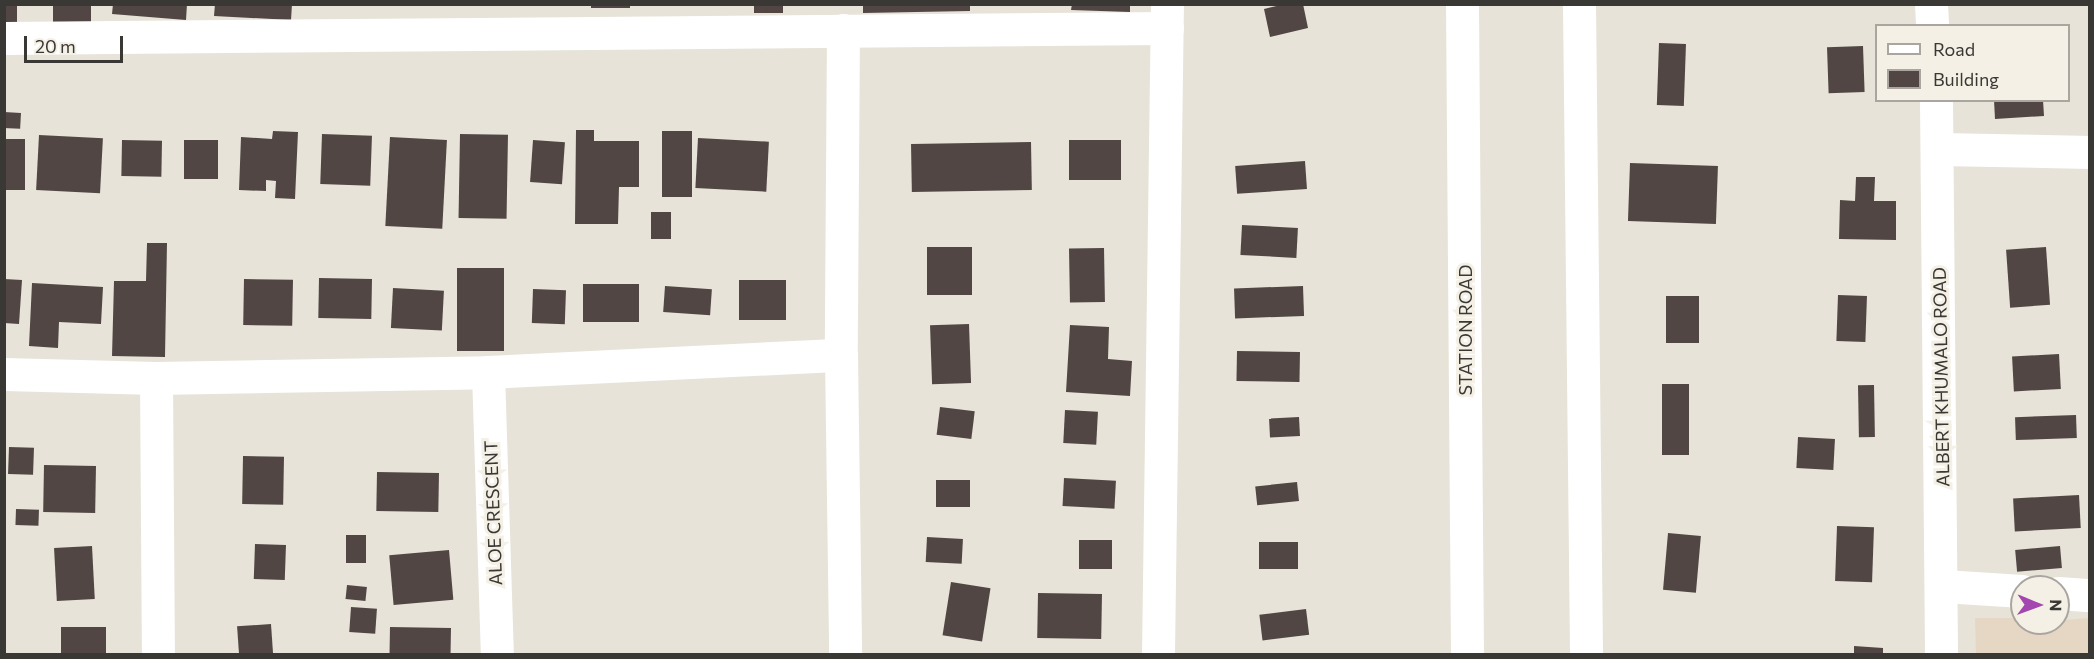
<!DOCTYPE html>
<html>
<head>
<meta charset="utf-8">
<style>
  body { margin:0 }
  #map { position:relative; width:2094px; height:659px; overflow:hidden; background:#e7e3d8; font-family:Commissioner,sans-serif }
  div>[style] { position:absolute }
  .education>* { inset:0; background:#e6d7c5 }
  .building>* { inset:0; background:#514644; transform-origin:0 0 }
  .minor>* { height:33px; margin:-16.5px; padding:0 16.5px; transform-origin:16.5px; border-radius:16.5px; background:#fff }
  span { translate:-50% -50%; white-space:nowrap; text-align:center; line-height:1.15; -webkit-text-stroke:6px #f4f0e6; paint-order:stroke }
  .street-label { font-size:18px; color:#3a3834 }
  .frame { position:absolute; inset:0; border:6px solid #3a3834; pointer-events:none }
  .legend { position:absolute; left:1875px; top:24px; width:195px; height:78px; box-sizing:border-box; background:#f4f0e6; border:2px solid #aaa69f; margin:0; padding:8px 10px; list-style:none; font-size:18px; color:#3a3834 }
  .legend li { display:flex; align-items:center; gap:12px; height:30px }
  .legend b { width:30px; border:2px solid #aaa69f }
  .north { position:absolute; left:2010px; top:575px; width:60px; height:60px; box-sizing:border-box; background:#f4f0e6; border:2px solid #aaa69f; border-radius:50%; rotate:91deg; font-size:16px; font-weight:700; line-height:24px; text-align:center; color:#3a3834 }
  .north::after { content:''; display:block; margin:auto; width:21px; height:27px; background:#a446b0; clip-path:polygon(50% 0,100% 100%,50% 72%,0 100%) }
  .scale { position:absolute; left:24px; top:36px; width:99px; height:27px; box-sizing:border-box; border:3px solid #3a3834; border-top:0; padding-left:8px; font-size:18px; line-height:21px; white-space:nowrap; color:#3a3834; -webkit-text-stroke:4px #f4f0e6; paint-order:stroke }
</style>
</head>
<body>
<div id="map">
  <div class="education">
    <i style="clip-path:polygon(1975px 618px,2022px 618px,2022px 623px,2089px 618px,2089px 654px,1976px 654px)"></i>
  </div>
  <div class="building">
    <i style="left:4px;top:4px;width:13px;height:19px"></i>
    <i style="left:53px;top:4px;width:38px;height:18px"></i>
    <i style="clip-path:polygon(113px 4px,187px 4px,186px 20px,112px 14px)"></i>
    <i style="clip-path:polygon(215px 4px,292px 4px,291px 20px,214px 16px)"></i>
    <i style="left:591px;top:4px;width:39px;height:4px"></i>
    <i style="left:754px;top:4px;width:29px;height:9px"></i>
    <i style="clip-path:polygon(863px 4px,970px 4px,970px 11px,863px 13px)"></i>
    <i style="clip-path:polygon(1072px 4px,1130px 4px,1130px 12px,1071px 10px)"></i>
    <i style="clip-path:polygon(1285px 4px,1303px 4px,1308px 28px,1270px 37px,1264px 9px)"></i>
    <i style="left:1659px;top:43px;width:27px;height:62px;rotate:2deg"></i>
    <i style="left:1863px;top:46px;width:46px;height:36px;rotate:88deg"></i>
    <i style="clip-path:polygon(1994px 100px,2043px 100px,2044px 116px,1995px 119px)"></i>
    <i style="left:4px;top:112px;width:17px;height:16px;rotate:3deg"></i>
    <i style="clip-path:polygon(576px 130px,594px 130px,594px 141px,639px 141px,639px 187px,619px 187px,618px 224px,575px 224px)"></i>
    <i style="clip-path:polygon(273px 131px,298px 132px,295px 199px,275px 198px,276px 181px,266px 180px,266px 191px,239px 190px,241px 137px,272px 139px)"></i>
    <i style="left:662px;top:131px;width:30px;height:66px"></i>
    <i style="left:322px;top:134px;width:50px;height:50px;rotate:2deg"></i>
    <i style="left:460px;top:134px;width:48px;height:84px;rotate:1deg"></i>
    <i style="left:39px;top:135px;width:64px;height:55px;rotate:3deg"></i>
    <i style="left:390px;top:137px;width:57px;height:89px;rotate:3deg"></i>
    <i style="left:698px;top:138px;width:71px;height:50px;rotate:3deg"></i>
    <i style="left:4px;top:139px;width:21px;height:51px"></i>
    <i style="left:122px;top:140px;width:40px;height:36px;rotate:1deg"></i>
    <i style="left:184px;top:140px;width:34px;height:39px"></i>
    <i style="left:533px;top:140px;width:32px;height:42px;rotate:4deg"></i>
    <i style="left:1121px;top:140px;width:40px;height:52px;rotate:90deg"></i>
    <i style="left:1031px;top:142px;width:48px;height:120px;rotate:89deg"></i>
    <i style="left:1305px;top:161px;width:28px;height:70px;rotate:86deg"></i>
    <i style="left:1630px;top:163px;width:88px;height:58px;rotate:2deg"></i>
    <i style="clip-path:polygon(1856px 177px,1875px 177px,1874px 201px,1896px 201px,1896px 240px,1839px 239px,1840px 200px,1855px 201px)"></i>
    <i style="left:651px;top:212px;width:20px;height:27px"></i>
    <i style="left:1242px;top:225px;width:56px;height:30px;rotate:3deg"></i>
    <i style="clip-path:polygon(147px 243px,167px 243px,165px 357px,112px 356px,114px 281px,146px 281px)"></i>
    <i style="left:927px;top:247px;width:45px;height:48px"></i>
    <i style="left:2046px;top:247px;width:58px;height:40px;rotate:86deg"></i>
    <i style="left:1104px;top:248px;width:54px;height:35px;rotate:89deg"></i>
    <i style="left:457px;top:268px;width:47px;height:83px"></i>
    <i style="left:319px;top:278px;width:53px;height:40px;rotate:1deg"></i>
    <i style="clip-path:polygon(4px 279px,22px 280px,19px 324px,4px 323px)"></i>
    <i style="left:244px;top:279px;width:49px;height:46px;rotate:1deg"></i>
    <i style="left:739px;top:280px;width:47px;height:40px"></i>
    <i style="clip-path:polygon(32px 283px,103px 287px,101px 324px,59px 322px,58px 348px,29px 346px)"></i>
    <i style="left:639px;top:284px;width:38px;height:56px;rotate:90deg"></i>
    <i style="left:665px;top:286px;width:47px;height:26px;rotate:4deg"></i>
    <i style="left:1303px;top:286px;width:30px;height:69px;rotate:88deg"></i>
    <i style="left:393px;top:288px;width:51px;height:40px;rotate:3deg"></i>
    <i style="left:533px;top:289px;width:33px;height:34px;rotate:2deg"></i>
    <i style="left:1838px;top:295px;width:29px;height:46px;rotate:2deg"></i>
    <i style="left:1666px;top:296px;width:33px;height:47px"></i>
    <i style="left:969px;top:324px;width:59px;height:39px;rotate:88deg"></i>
    <i style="clip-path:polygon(1070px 325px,1109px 327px,1108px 359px,1132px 361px,1130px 396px,1066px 392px)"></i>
    <i style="left:1237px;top:351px;width:63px;height:30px;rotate:1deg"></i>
    <i style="left:2059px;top:354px;width:35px;height:47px;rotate:87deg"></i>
    <i style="left:1662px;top:384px;width:27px;height:71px"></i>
    <i style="left:1874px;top:385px;width:52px;height:16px;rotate:89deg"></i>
    <i style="left:940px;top:407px;width:35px;height:28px;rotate:7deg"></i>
    <i style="left:1065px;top:410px;width:33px;height:33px;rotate:3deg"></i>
    <i style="left:2076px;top:415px;width:23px;height:61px;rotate:88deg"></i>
    <i style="left:1299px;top:417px;width:19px;height:30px;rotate:87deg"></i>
    <i style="left:1798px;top:437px;width:37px;height:31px;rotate:3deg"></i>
    <i style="left:9px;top:447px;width:25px;height:27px;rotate:2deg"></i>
    <i style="left:243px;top:456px;width:41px;height:48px;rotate:1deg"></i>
    <i style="left:44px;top:465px;width:52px;height:47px;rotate:1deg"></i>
    <i style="left:377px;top:472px;width:62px;height:39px;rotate:1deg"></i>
    <i style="left:1064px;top:478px;width:52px;height:28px;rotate:3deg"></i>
    <i style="left:936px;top:480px;width:34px;height:27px"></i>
    <i style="left:1297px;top:482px;width:19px;height:42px;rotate:84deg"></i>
    <i style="left:2079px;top:495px;width:33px;height:66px;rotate:87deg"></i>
    <i style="left:16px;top:509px;width:23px;height:16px;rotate:2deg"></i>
    <i style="left:1837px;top:526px;width:37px;height:55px;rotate:2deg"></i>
    <i style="left:1668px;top:533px;width:33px;height:57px;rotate:5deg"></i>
    <i style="left:346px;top:535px;width:20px;height:28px"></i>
    <i style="left:927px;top:537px;width:36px;height:25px;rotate:3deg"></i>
    <i style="left:1079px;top:540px;width:33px;height:29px"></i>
    <i style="left:1259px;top:542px;width:39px;height:27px"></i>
    <i style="left:255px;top:544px;width:31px;height:35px;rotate:2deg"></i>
    <i style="left:92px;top:546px;width:53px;height:38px;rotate:87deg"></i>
    <i style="left:2060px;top:546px;width:22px;height:45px;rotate:85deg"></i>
    <i style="left:449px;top:550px;width:50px;height:60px;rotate:85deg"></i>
    <i style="left:951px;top:582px;width:40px;height:54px;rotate:9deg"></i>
    <i style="left:347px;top:585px;width:20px;height:14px;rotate:6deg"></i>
    <i style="left:1038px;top:593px;width:64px;height:45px;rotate:1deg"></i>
    <i style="left:351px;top:607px;width:26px;height:25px;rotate:4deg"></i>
    <i style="left:1306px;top:609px;width:26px;height:47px;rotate:83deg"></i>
    <i style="left:271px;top:624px;width:30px;height:34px;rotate:86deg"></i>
    <i style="left:61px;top:627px;width:45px;height:27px"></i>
    <i style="left:390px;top:627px;width:61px;height:27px;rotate:1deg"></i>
    <i style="clip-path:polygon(1854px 646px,1883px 648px,1883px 654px,1854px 654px)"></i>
  </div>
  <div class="minor">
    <i style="left:1462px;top:4px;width:650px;rotate:89.56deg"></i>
    <i style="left:1579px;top:4px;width:650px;rotate:89.38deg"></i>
    <i style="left:1931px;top:4px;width:22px;rotate:87deg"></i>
    <i style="left:843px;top:30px;width:325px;rotate:90.4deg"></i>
    <i style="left:841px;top:355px;width:299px;rotate:89.2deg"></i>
    <i style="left:4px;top:38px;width:1163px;rotate:-0.49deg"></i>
    <i style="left:1936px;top:100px;width:554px;rotate:89.48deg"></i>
    <i style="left:1938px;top:149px;width:152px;rotate:1.1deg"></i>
    <i style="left:488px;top:372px;width:282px;rotate:88.2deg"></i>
    <i style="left:4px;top:374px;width:152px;rotate:1.5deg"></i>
    <i style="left:156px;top:378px;width:332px;rotate:-1deg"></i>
    <i style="left:488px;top:372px;width:353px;rotate:-2.8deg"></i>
    <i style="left:156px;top:378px;width:276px;rotate:89.6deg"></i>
    <i style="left:1943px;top:586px;width:79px;rotate:3.6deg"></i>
    <i style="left:2058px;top:593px;width:32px;rotate:4deg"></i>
    <i style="left:1158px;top:654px;width:650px;rotate:-89.21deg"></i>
  </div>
  <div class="street-label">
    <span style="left:1465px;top:330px;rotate:-90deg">STATION ROAD</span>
    <span style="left:1941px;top:377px;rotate:-91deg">ALBERT KHUMALO ROAD</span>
    <span style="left:493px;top:513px;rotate:-92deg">ALOE CRESCENT</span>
  </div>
  <div class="frame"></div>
  <ul class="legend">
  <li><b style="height:8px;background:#fff"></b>Road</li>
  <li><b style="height:16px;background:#514644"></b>Building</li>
  </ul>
  <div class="north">N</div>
  <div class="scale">20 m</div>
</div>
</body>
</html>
